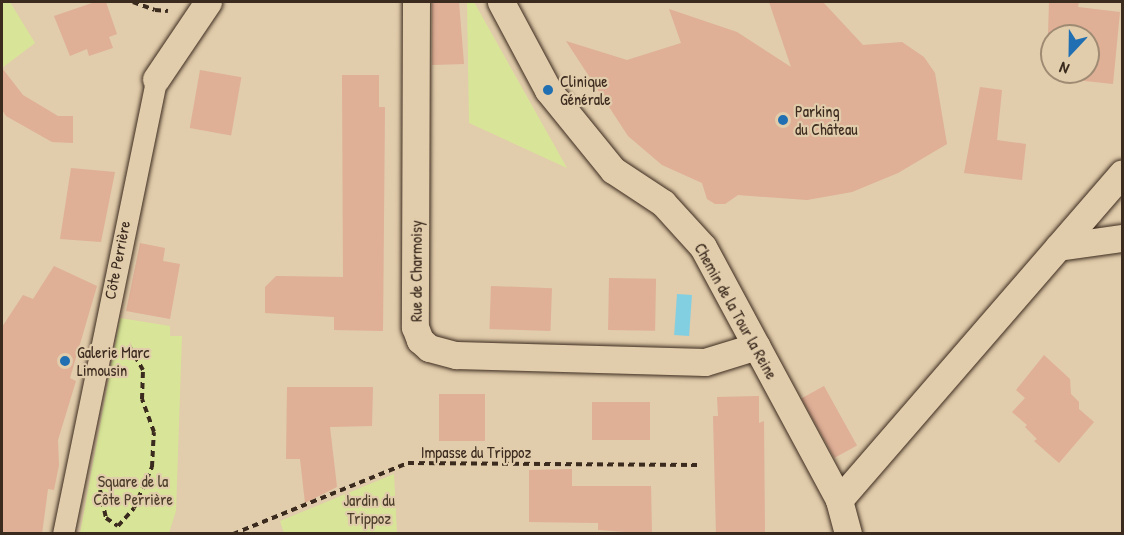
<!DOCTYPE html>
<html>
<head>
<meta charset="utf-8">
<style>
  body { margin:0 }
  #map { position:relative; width:1124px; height:535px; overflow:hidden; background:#e1ccab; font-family:"Patrick Hand",sans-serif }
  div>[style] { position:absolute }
  .green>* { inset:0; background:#d8e598 }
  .water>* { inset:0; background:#83cfe2; transform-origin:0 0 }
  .building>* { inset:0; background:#dfaf96; transform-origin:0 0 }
  .path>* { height:4px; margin-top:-2px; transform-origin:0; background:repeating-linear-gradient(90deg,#3b2a1e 0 6px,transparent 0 10.5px) }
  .roads { filter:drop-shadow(0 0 2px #3b2a1e) drop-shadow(0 0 2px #3b2a1e) }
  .pedestrian>* { height:21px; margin:-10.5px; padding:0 10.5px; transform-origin:10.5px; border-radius:10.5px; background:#e1ccab }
  .minor>* { height:27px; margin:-13.5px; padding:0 13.5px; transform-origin:13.5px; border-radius:13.5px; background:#e1ccab }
  .dots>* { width:16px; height:16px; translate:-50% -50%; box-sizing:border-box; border:3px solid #e1ccab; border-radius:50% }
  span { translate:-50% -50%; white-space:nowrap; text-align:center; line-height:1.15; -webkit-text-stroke:4.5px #e1ccab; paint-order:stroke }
  .poi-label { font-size:16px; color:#3b2a1e }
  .left { translate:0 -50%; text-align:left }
  .street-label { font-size:16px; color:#3b2a1e }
  .park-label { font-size:16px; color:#4b3d2a }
  .frame { position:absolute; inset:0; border:3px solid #3b2a1e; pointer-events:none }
  .north { position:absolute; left:1040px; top:24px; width:60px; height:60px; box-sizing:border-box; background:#e1ccab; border:2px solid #9f8b73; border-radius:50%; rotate:202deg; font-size:16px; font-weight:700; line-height:24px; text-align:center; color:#3b2a1e }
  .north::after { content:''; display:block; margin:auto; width:21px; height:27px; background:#1f6fb2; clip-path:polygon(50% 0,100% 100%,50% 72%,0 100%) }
</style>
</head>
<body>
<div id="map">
  <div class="green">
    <i style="clip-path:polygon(2px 2px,10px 2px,35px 43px,2px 68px)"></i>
    <i style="clip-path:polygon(467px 2px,474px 2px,567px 168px,469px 123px)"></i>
    <i style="clip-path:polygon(120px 318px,170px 326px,170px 336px,182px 336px,176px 511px,169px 533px,80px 533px)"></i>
    <i style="clip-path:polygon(394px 474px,397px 533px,284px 533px,280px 521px)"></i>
  </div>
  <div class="water">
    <i style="left:677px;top:294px;width:15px;height:41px;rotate:4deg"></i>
  </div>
  <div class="building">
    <i style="clip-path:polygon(95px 2px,106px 2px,117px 34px,109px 37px,113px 48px,89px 56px,87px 49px,70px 56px,54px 16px)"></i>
    <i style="clip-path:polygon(432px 2px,459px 2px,464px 64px,432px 65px)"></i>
    <i style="clip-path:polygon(769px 2px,823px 2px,863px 45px,902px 42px,924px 57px,935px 73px,947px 144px,898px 173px,852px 192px,807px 200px,738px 195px,725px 204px,715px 204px,707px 199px,702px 183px,662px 165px,628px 136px,566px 41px,627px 60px,681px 43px,669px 9px,737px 32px,791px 67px)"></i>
    <i style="clip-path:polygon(1049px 2px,1079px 2px,1078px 7px,1120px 12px,1113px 84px,1076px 80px,1076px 72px,1088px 72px,1088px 36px,1048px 35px)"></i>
    <i style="clip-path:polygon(2px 68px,23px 95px,58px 116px,73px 116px,73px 143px,52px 142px,6px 116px,2px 110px)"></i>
    <i style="left:200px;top:70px;width:42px;height:59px;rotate:10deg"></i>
    <i style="clip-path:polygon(342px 75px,379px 75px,379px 107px,385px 107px,383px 331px,334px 330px,334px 317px,265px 313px,265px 287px,276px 276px,343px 277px)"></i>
    <i style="clip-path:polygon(980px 87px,1002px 90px,997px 140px,1026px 144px,1022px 180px,964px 173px)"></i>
    <i style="clip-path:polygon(71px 168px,115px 172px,101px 242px,60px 239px)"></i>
    <i style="clip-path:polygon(140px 243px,165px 248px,163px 261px,180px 264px,170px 319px,126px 311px)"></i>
    <i style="clip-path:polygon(54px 266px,97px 286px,70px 378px,76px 381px,58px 440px,59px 465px,54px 490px,48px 489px,42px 534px,2px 534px,2px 327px,23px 295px,33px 299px)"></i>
    <i style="left:609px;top:278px;width:47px;height:52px;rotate:1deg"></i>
    <i style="left:491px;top:286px;width:61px;height:43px;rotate:2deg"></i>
    <i style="clip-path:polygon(1044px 355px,1070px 379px,1071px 394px,1079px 402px,1079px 409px,1094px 422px,1059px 463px,1034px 441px,1037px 439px,1025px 427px,1027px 425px,1012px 412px,1025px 398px,1016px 390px)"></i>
    <i style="left:824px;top:386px;width:68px;height:26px;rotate:61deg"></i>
    <i style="clip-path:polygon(287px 387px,373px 387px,372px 426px,330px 427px,337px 487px,305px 503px,300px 459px,286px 459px)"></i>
    <i style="left:439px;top:394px;width:46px;height:47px"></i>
    <i style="clip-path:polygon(759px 396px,759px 423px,764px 421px,765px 534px,716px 534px,713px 416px,718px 416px,717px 397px)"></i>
    <i style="left:592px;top:402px;width:58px;height:38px"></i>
    <i style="clip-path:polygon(572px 469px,572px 486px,651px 486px,652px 534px,598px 530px,598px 523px,529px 522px,529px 470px)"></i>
  </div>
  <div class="path">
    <i style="left:133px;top:2px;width:23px;rotate:20deg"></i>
    <i style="left:155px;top:10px;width:13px;rotate:4deg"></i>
    <i style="left:100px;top:490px;width:29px;rotate:78deg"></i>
    <i style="left:106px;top:518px;width:14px;rotate:34deg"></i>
    <i style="left:118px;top:526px;width:24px;rotate:-48deg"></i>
    <i style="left:134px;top:508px;width:45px;rotate:-66.3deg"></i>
    <i style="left:152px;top:467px;width:35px;rotate:-87deg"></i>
    <i style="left:154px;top:432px;width:35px;rotate:-110deg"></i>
    <i style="left:142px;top:399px;width:29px;rotate:-88deg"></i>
    <i style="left:143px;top:370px;width:30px;rotate:-120deg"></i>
    <i style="left:233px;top:534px;width:189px;rotate:-22.1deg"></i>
    <i style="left:408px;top:463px;width:289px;rotate:0.4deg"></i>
  </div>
  <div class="roads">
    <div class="pedestrian">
      <i style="left:63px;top:534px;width:464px;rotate:-78.4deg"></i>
    </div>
    <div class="minor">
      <i style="left:416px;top:2px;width:325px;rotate:90.2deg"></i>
      <i style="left:415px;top:327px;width:14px;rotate:69deg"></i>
      <i style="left:420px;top:340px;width:12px;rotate:42deg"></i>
      <i style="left:429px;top:348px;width:28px;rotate:15deg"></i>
      <i style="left:456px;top:355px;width:249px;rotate:1.6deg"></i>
      <i style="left:705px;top:362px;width:54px;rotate:-17.1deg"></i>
      <i style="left:501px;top:2px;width:100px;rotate:61.9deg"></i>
      <i style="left:548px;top:90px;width:103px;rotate:50.9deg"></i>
      <i style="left:613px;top:170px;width:60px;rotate:33.4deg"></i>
      <i style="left:663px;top:203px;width:59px;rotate:47.7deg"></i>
      <i style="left:703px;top:247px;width:287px;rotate:61.7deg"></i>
      <i style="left:839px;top:500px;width:35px;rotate:75deg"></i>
      <i style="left:156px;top:79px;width:93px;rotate:-56deg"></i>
      <i style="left:1058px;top:247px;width:65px;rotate:-8deg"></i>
      <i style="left:839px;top:500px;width:432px;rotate:-49.1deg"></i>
    </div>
  </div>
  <div class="dots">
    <i style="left:548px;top:90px;background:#1f6fb2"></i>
    <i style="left:783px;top:120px;background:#1f6fb2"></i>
    <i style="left:65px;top:361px;background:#1f6fb2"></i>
  </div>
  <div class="poi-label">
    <span class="left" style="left:560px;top:90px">Clinique<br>Générale</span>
    <span class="left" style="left:795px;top:120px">Parking<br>du Château</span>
    <span class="left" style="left:77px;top:361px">Galerie Marc<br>Limousin</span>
  </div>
  <div class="street-label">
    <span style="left:117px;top:260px;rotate:-79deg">Côte Perrière</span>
    <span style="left:416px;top:271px;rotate:-90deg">Rue de Charmoisy</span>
    <span style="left:736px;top:311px;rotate:61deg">Chemin de la Tour la Reine</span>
    <span style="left:476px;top:452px">Impasse du Trippoz</span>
  </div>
  <div class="park-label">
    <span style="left:133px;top:490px">Square de la<br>Côte Perrière</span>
    <span style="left:369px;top:509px">Jardin du<br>Trippoz</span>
  </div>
  <div class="frame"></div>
  <div class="north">N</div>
</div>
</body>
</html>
